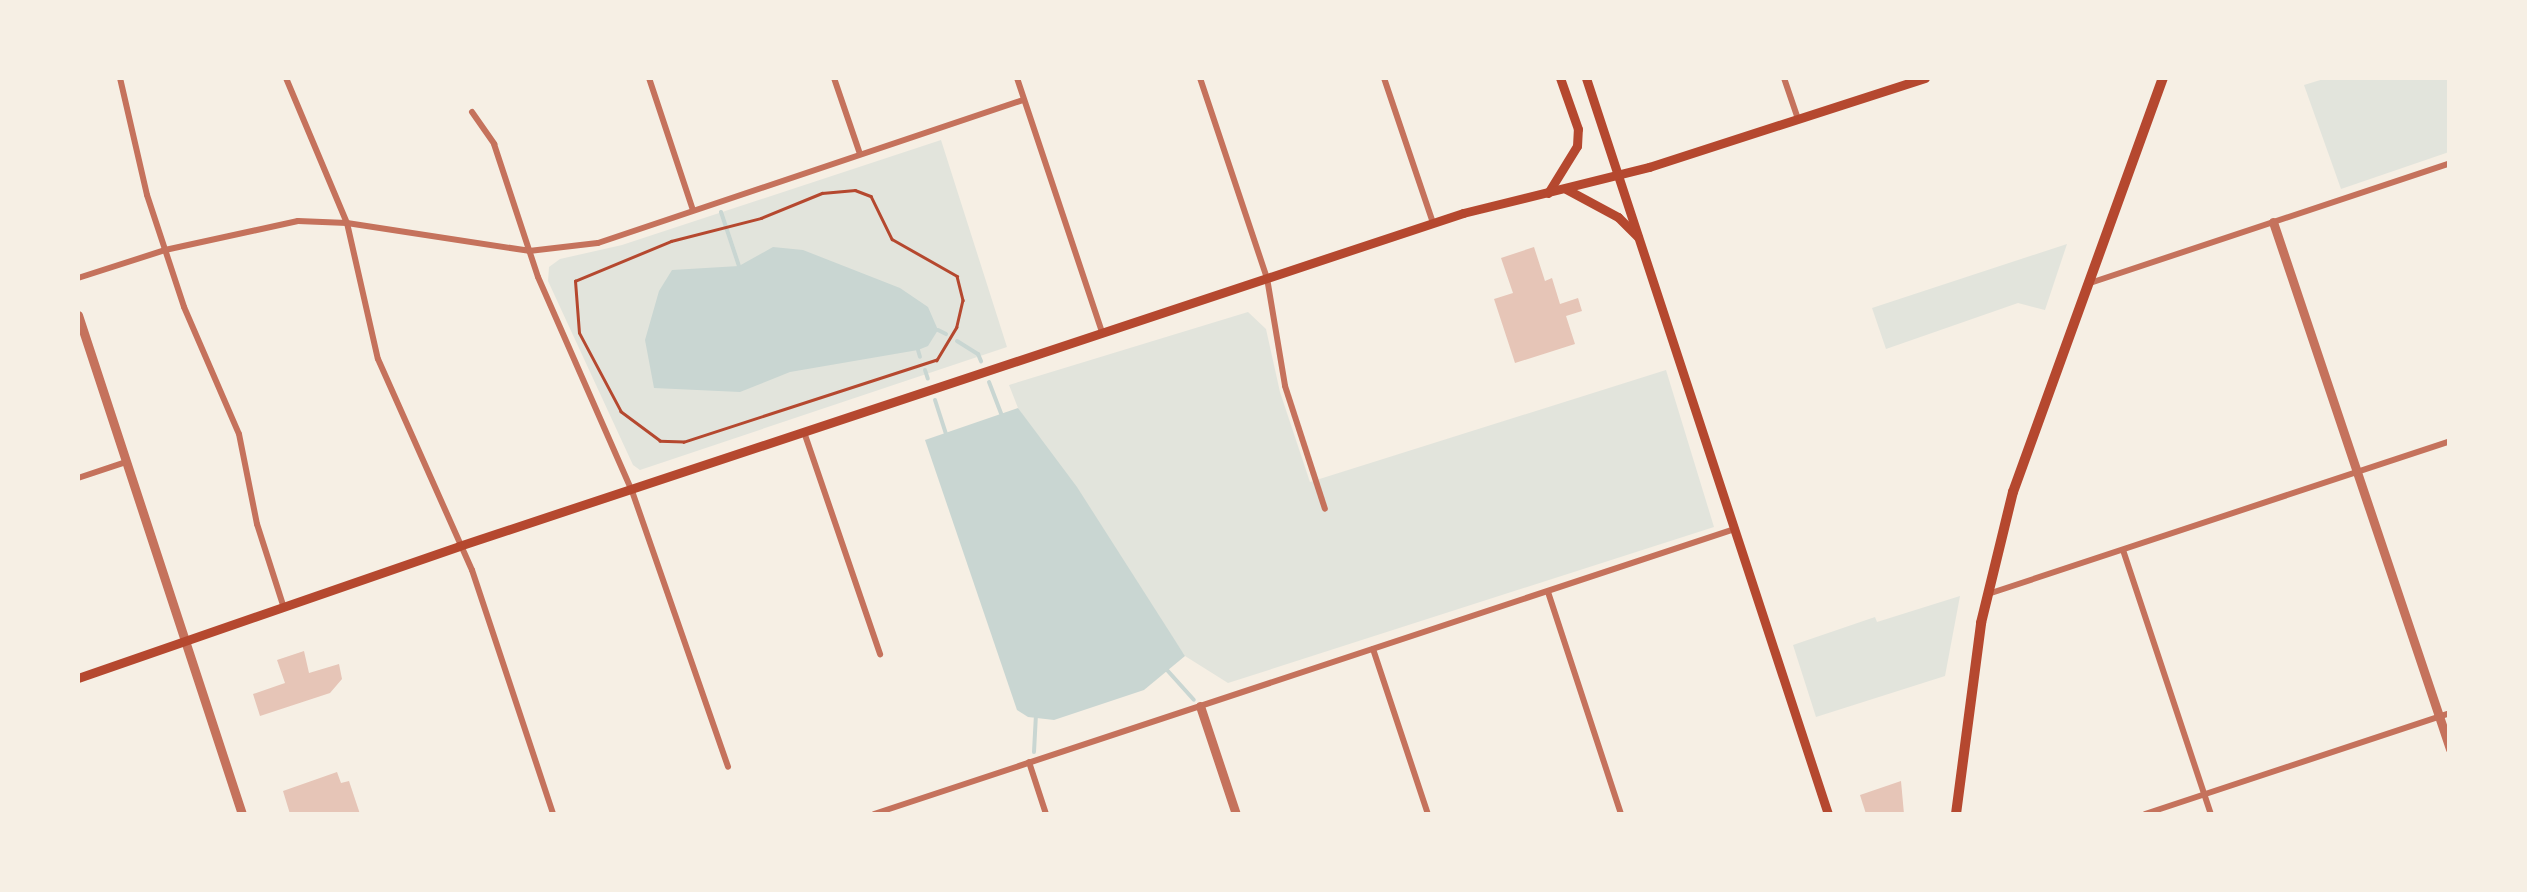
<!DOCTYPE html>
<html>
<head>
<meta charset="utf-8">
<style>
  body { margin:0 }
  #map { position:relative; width:2527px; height:892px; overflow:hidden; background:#f6efe4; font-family:Arial,sans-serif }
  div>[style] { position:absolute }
  .green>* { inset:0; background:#e2e4dc }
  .water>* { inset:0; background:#c9d6d2 }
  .stream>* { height:4px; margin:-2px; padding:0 2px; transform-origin:2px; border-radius:2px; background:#c9d6d2 }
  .building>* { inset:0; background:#e6c5b7 }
  .path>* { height:2.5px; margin:-1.25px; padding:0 1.25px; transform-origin:1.25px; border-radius:1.25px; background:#b5482f }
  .minor>* { height:6px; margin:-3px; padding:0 3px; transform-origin:3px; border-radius:3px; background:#c5725c }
  .tertiary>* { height:9px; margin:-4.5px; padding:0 4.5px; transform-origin:4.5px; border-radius:4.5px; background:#c5725c }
  .secondary>* { height:9px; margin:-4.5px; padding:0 4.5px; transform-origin:4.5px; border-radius:4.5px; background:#b5482f }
  .primary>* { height:10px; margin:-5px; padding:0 5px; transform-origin:5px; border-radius:5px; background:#b5482f }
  span { translate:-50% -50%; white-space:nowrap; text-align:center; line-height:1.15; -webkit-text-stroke:8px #f6efe4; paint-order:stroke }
  .frame { position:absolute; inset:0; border:80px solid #f6efe4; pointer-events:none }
</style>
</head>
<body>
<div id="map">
  <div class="green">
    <i style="clip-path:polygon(2327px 78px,2449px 78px,2449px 152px,2341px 189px,2304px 85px)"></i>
    <i style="clip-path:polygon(941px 140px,1007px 347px,640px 470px,633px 465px,548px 281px,549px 267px,560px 259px,622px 245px)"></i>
    <i style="clip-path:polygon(2067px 244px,2045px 310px,2018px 303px,1886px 349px,1872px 308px)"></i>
    <i style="clip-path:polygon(1248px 312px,1266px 329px,1280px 392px,1310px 482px,1666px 370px,1714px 527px,1228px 683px,1185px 656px,1018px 408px,1009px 385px)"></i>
    <i style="clip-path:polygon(1960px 596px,1945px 676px,1816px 717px,1793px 645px,1875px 617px,1877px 622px)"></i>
  </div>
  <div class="water">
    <i style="clip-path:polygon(773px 247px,803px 250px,900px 288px,928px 307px,938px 330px,928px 346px,918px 350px,790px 372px,740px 392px,654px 388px,645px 340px,659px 291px,672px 270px,739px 266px)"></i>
    <i style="clip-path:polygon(1018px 408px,1077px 487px,1185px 656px,1144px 690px,1054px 720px,1028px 717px,1017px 710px,925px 440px)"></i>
  </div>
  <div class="stream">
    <i style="left:721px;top:212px;width:57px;rotate:71.6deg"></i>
    <i style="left:938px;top:330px;width:9px;rotate:27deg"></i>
    <i style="left:957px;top:341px;width:25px;rotate:32deg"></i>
    <i style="left:978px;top:354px;width:8px;rotate:67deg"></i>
    <i style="left:918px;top:350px;width:7px;rotate:74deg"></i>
    <i style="left:925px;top:370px;width:9px;rotate:72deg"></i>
    <i style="left:989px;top:382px;width:34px;rotate:69deg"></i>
    <i style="left:935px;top:400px;width:35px;rotate:72deg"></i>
    <i style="left:1167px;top:670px;width:40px;rotate:48deg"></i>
    <i style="left:1034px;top:752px;width:34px;rotate:-87deg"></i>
  </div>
  <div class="building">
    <i style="clip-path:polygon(1534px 247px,1545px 281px,1552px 278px,1560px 304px,1578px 298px,1582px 311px,1566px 316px,1575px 344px,1515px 363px,1494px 299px,1513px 293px,1501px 258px)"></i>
    <i style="clip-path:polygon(304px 651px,309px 673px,339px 664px,342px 679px,330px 693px,260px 716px,253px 694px,285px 683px,277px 660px)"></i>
    <i style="clip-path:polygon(337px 772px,341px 783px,349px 781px,360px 814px,290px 814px,283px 791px)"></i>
    <i style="clip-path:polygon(1901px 781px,1904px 814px,1866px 814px,1860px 795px)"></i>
  </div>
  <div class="path">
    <i style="left:855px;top:190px;width:17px;rotate:21deg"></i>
    <i style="left:871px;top:196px;width:48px;rotate:64deg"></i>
    <i style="left:892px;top:239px;width:75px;rotate:29.6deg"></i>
    <i style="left:957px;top:276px;width:25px;rotate:76deg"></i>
    <i style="left:963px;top:300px;width:28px;rotate:103deg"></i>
    <i style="left:957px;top:327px;width:39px;rotate:121deg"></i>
    <i style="left:937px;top:360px;width:266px;rotate:162deg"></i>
    <i style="left:684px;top:442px;width:24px;rotate:-178deg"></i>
    <i style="left:660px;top:441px;width:49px;rotate:-143.4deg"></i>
    <i style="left:621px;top:412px;width:89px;rotate:-118deg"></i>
    <i style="left:579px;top:333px;width:52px;rotate:-94.4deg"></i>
    <i style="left:575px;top:281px;width:104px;rotate:-22.6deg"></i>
    <i style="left:671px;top:241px;width:93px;rotate:-14.3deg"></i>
    <i style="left:761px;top:218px;width:66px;rotate:-22.3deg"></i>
    <i style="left:822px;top:193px;width:33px;rotate:-5deg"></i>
  </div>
  <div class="minor">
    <i style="left:120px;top:78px;width:120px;rotate:77deg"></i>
    <i style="left:147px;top:195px;width:118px;rotate:71.7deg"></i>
    <i style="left:184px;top:307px;width:138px;rotate:66.6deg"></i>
    <i style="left:239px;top:434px;width:92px;rotate:78.7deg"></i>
    <i style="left:257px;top:524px;width:88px;rotate:72.2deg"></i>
    <i style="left:286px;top:78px;width:157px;rotate:67.2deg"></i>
    <i style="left:347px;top:223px;width:139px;rotate:77.2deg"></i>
    <i style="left:378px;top:359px;width:231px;rotate:66deg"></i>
    <i style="left:472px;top:570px;width:257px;rotate:71.6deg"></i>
    <i style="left:649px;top:78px;width:139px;rotate:71.6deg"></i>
    <i style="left:834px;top:78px;width:80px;rotate:71.1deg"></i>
    <i style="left:1017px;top:78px;width:268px;rotate:71.5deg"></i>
    <i style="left:1200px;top:78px;width:211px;rotate:71.5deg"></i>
    <i style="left:1267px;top:278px;width:109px;rotate:80.5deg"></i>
    <i style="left:1285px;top:386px;width:129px;rotate:72deg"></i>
    <i style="left:1384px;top:78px;width:153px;rotate:71.3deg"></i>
    <i style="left:1784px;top:78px;width:43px;rotate:71.1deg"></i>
    <i style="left:472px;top:112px;width:39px;rotate:55deg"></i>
    <i style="left:494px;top:144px;width:140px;rotate:71.7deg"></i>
    <i style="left:538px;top:277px;width:234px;rotate:66.3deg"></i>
    <i style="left:632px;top:491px;width:292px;rotate:70.8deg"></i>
    <i style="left:78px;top:278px;width:91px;rotate:-17.8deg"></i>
    <i style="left:165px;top:250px;width:136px;rotate:-12.3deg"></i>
    <i style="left:298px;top:221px;width:49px;rotate:2.3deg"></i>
    <i style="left:347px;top:223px;width:184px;rotate:8.7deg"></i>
    <i style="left:529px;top:251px;width:69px;rotate:-6.6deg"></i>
    <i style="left:598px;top:243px;width:449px;rotate:-18.6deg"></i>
    <i style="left:2090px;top:283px;width:379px;rotate:-18.4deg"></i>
    <i style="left:804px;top:432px;width:235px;rotate:71.1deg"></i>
    <i style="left:78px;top:478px;width:51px;rotate:-18.4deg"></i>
    <i style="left:2123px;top:550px;width:278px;rotate:71.6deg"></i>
    <i style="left:1548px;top:592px;width:234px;rotate:71.8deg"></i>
    <i style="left:1988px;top:594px;width:487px;rotate:-18.3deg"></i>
    <i style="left:1373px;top:649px;width:174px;rotate:71.6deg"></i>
    <i style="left:1029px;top:762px;width:55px;rotate:71.9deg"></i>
    <i style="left:874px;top:814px;width:907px;rotate:-18.32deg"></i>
    <i style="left:2145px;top:814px;width:321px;rotate:-18.3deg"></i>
  </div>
  <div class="tertiary">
    <i style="left:2273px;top:222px;width:556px;rotate:71.43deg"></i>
    <i style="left:78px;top:315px;width:525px;rotate:71.81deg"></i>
    <i style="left:1200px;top:706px;width:114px;rotate:71.6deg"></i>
  </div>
  <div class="secondary">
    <i style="left:1586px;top:78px;width:775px;rotate:71.8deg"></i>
    <i style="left:1566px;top:189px;width:59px;rotate:28.3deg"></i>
    <i style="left:1618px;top:217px;width:28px;rotate:45deg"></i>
    <i style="left:1548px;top:193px;width:55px;rotate:-58.3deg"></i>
    <i style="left:1577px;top:146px;width:17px;rotate:-87deg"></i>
    <i style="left:1578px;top:129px;width:54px;rotate:-109.4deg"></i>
    <i style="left:78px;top:678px;width:403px;rotate:-19.1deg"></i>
    <i style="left:459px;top:546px;width:1058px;rotate:-18.35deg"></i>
    <i style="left:1463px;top:213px;width:192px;rotate:-13.9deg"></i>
    <i style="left:1649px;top:167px;width:290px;rotate:-17.9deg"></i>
  </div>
  <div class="primary">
    <i style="left:1956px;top:814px;width:193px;rotate:-82.5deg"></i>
    <i style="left:1981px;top:623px;width:135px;rotate:-76.3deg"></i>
    <i style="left:2013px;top:492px;width:440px;rotate:-70.1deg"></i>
  </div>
  <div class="frame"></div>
</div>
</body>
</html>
